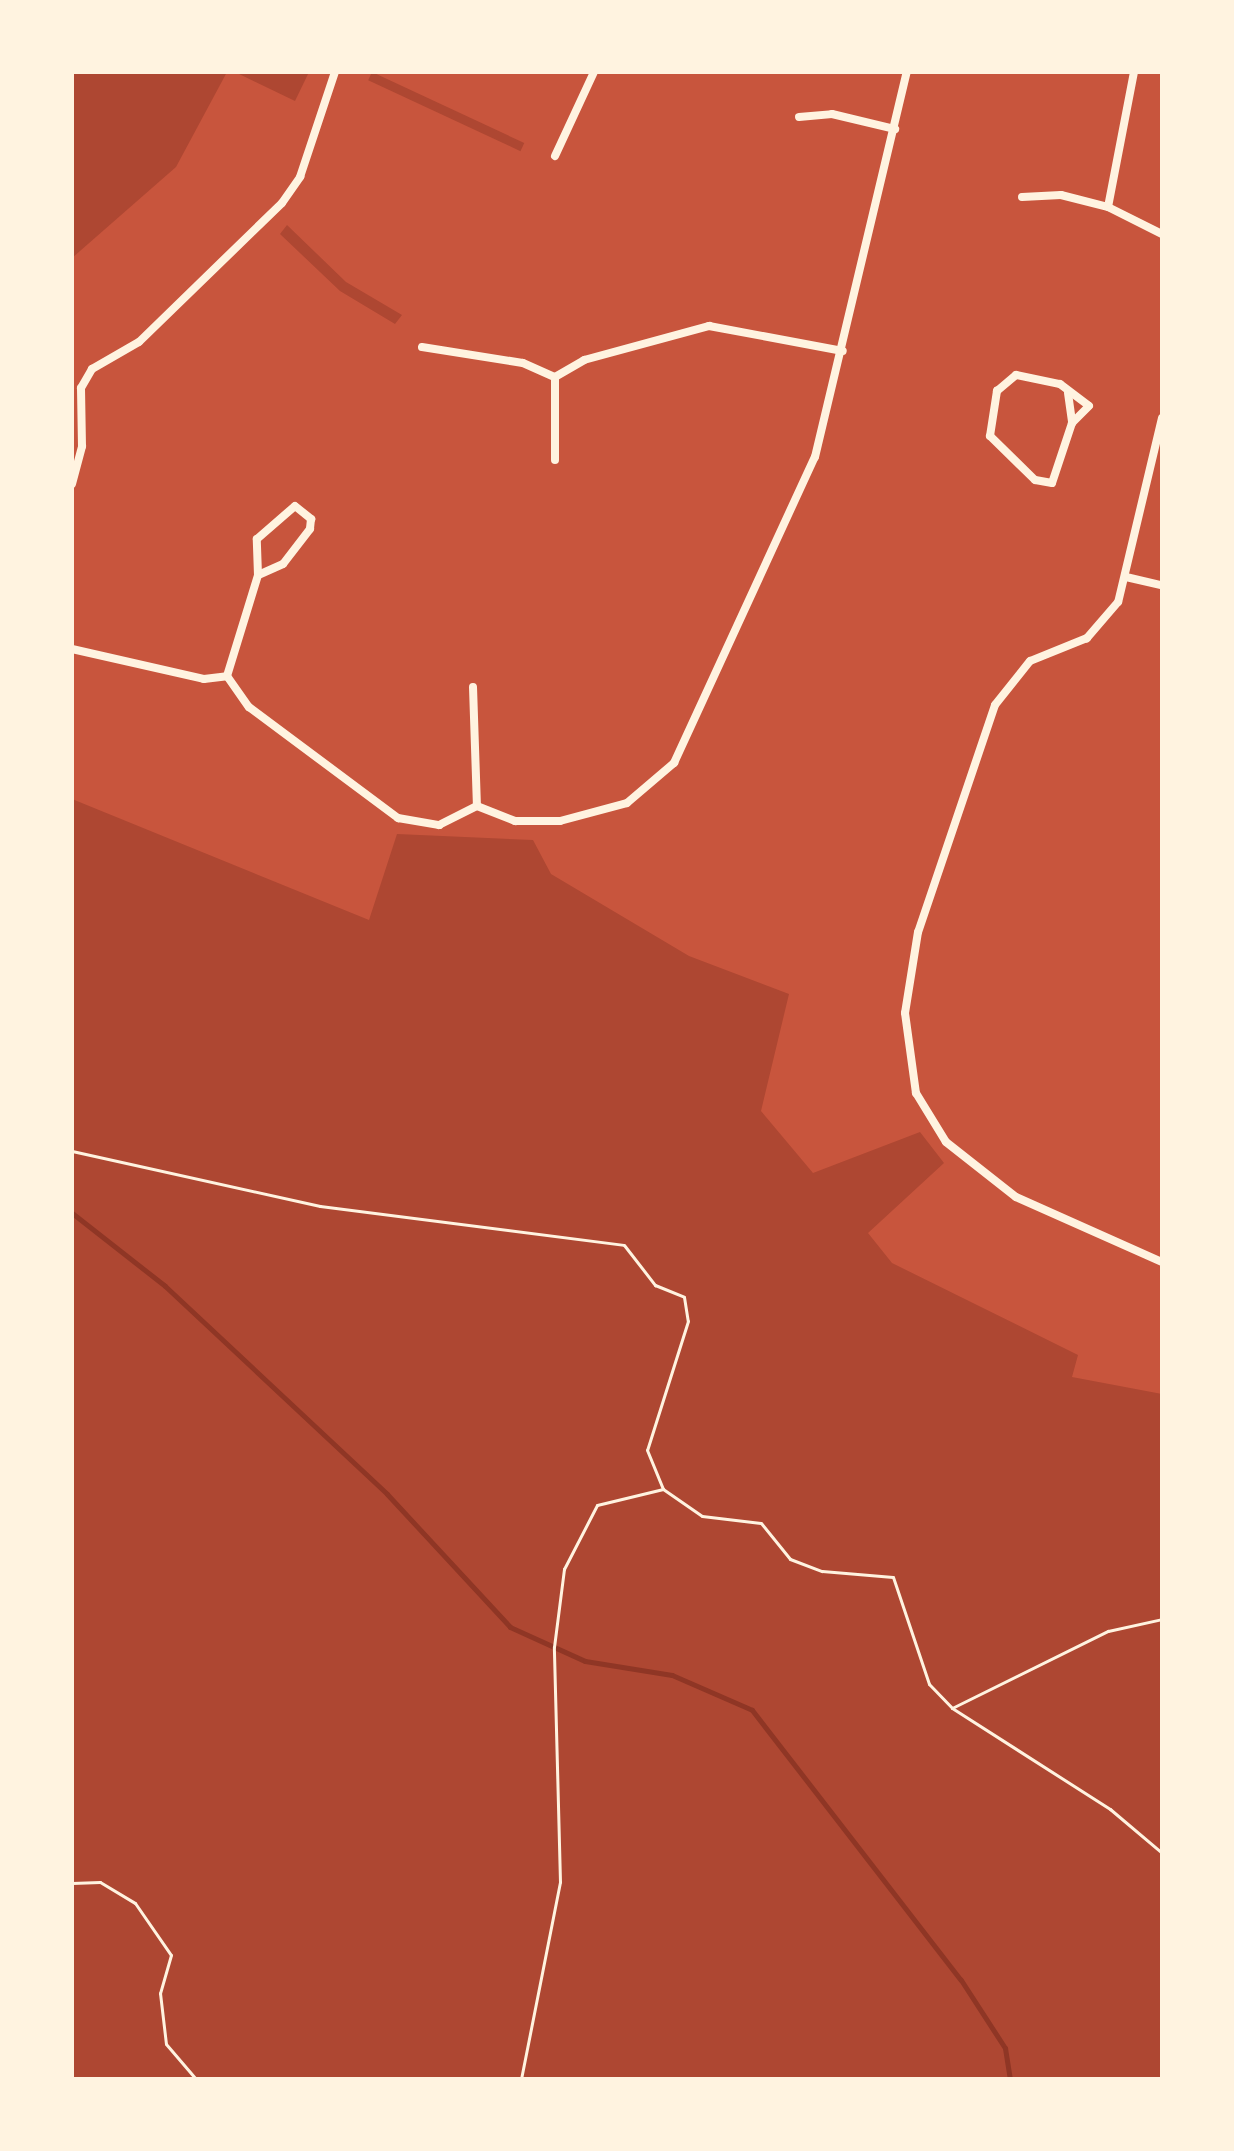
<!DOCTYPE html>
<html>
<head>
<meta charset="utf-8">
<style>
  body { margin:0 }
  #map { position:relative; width:1234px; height:2151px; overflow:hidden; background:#c8553d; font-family:Commissioner,sans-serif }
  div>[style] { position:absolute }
  .green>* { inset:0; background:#ae4732; transform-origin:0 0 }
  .stream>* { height:5px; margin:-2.5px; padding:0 2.5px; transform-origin:2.5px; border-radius:2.5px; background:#8f3625 }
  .path>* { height:3px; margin:-1.5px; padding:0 1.5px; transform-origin:1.5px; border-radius:1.5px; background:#fff3e0 }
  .minor>* { height:8px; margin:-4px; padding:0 4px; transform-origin:4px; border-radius:4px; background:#fff3e0 }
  span { translate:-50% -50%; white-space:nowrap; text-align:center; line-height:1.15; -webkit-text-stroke:8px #fff3e0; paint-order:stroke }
  .frame { position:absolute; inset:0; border:74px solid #fff3e0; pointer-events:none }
</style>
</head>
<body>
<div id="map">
  <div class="green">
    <i style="clip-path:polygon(72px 72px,227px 72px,176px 167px,72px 258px)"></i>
    <i style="clip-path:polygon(235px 72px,309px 72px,295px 101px)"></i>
    <i style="left:372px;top:72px;width:168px;height:9px;rotate:25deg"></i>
    <i style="clip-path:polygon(287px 225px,346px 282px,402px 315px,395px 324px,340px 291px,280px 234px)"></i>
    <i style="clip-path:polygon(72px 799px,369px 920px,397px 834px,533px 840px,551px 874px,689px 956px,789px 994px,761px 1111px,813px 1173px,920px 1132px,944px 1163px,868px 1233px,892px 1263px,1078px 1355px,1072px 1377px,1162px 1394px,1162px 2079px,72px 2079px)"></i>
  </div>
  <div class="stream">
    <i style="left:72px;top:1213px;width:118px;rotate:38.1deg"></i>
    <i style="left:165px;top:1286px;width:304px;rotate:43.1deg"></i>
    <i style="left:387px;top:1494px;width:181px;rotate:47.2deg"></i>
    <i style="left:510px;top:1627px;width:82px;rotate:24.4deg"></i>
    <i style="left:585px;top:1661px;width:88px;rotate:9.1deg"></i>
    <i style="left:672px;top:1675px;width:87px;rotate:23.6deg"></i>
    <i style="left:752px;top:1710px;width:341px;rotate:52.3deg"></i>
    <i style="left:961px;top:1980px;width:81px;rotate:57.1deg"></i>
    <i style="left:1005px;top:2048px;width:31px;rotate:81deg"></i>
  </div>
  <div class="path">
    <i style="left:72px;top:1151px;width:254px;rotate:12.5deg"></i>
    <i style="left:320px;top:1206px;width:306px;rotate:7.3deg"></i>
    <i style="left:624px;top:1245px;width:51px;rotate:52.2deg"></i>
    <i style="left:655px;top:1285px;width:31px;rotate:22deg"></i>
    <i style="left:684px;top:1297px;width:24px;rotate:81deg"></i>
    <i style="left:688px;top:1321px;width:135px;rotate:107.6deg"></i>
    <i style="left:647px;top:1450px;width:42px;rotate:67.7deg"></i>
    <i style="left:663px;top:1489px;width:47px;rotate:34.7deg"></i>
    <i style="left:702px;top:1516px;width:59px;rotate:6.8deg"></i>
    <i style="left:761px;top:1523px;width:46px;rotate:51.1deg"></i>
    <i style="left:790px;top:1559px;width:34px;rotate:21deg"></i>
    <i style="left:822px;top:1571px;width:71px;rotate:4.8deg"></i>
    <i style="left:893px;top:1577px;width:113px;rotate:71.4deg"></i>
    <i style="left:929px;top:1684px;width:33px;rotate:46deg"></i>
    <i style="left:952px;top:1708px;width:188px;rotate:32.6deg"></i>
    <i style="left:1110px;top:1809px;width:68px;rotate:40.2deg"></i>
    <i style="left:952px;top:1708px;width:174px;rotate:-26.3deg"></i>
    <i style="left:1108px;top:1631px;width:55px;rotate:-12.5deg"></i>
    <i style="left:72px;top:1883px;width:28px;rotate:-2deg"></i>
    <i style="left:100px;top:1882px;width:41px;rotate:31deg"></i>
    <i style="left:135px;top:1903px;width:63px;rotate:55.3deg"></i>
    <i style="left:171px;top:1955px;width:40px;rotate:106deg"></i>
    <i style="left:160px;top:1993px;width:51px;rotate:83.3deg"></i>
    <i style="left:166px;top:2044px;width:46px;rotate:49.4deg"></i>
    <i style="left:521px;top:2079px;width:201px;rotate:-78.8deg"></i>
    <i style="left:560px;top:1882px;width:235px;rotate:-91.5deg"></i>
    <i style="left:554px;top:1647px;width:79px;rotate:-82.7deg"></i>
    <i style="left:564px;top:1569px;width:72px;rotate:-62.7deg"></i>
    <i style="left:597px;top:1505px;width:68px;rotate:-13.6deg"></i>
  </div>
  <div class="minor">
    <i style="left:1134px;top:72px;width:137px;rotate:100.9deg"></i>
    <i style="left:1108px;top:207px;width:60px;rotate:26.6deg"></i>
    <i style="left:799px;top:117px;width:33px;rotate:-5deg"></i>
    <i style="left:832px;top:114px;width:65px;rotate:13.4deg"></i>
    <i style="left:555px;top:156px;width:93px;rotate:-65.1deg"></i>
    <i style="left:1022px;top:197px;width:39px;rotate:-3deg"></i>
    <i style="left:1061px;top:195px;width:49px;rotate:14.3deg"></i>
    <i style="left:422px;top:347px;width:102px;rotate:9deg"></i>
    <i style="left:523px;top:363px;width:35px;rotate:24deg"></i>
    <i style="left:555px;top:377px;width:34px;rotate:-30deg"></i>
    <i style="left:584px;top:360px;width:130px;rotate:-15.2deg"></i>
    <i style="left:709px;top:326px;width:136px;rotate:10.6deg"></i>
    <i style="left:1016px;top:375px;width:45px;rotate:11.6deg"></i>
    <i style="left:1060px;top:384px;width:36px;rotate:37deg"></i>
    <i style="left:1089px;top:406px;width:24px;rotate:135deg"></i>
    <i style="left:1072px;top:423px;width:63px;rotate:108.4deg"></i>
    <i style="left:1052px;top:483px;width:17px;rotate:-170deg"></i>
    <i style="left:1035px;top:480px;width:63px;rotate:-135.6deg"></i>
    <i style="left:990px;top:436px;width:46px;rotate:-81.2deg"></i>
    <i style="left:997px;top:391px;width:25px;rotate:-40deg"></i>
    <i style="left:555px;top:377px;width:83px;rotate:90deg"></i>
    <i style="left:1068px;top:393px;width:30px;rotate:82deg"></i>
    <i style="left:1162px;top:418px;width:189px;rotate:103.4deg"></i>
    <i style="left:1118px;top:602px;width:48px;rotate:130.7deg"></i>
    <i style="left:1087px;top:638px;width:61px;rotate:158deg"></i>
    <i style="left:1030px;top:661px;width:56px;rotate:128.5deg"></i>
    <i style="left:995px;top:705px;width:240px;rotate:108.7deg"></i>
    <i style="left:918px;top:932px;width:82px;rotate:99.1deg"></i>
    <i style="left:905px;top:1013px;width:81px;rotate:82.2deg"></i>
    <i style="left:916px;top:1093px;width:57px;rotate:58.5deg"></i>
    <i style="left:946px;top:1142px;width:89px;rotate:38.2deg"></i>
    <i style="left:1016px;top:1197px;width:160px;rotate:24deg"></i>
    <i style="left:72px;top:484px;width:39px;rotate:-75deg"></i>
    <i style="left:82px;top:446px;width:58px;rotate:-91deg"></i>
    <i style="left:81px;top:388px;width:22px;rotate:-60deg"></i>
    <i style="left:92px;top:369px;width:54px;rotate:-29.9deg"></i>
    <i style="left:139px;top:342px;width:199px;rotate:-44.2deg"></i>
    <i style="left:282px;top:203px;width:32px;rotate:-55deg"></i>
    <i style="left:300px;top:177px;width:111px;rotate:-71.6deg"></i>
    <i style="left:295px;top:506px;width:21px;rotate:39deg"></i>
    <i style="left:311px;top:519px;width:10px;rotate:96deg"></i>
    <i style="left:310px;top:529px;width:44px;rotate:127.6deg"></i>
    <i style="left:283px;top:564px;width:27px;rotate:156deg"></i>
    <i style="left:258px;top:575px;width:36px;rotate:-92deg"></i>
    <i style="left:257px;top:539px;width:50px;rotate:-41deg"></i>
    <i style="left:1126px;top:577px;width:37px;rotate:13deg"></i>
    <i style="left:72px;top:649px;width:135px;rotate:12.8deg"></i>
    <i style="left:204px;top:679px;width:23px;rotate:-7deg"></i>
    <i style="left:227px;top:676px;width:38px;rotate:55deg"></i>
    <i style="left:249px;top:707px;width:186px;rotate:36.7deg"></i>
    <i style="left:398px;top:818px;width:42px;rotate:9.7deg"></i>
    <i style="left:439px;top:825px;width:42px;rotate:-26.6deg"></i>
    <i style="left:477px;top:806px;width:41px;rotate:21.5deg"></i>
    <i style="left:515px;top:821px;width:45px"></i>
    <i style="left:560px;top:821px;width:69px;rotate:-15deg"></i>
    <i style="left:627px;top:803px;width:62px;rotate:-40.4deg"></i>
    <i style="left:674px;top:763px;width:337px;rotate:-65.3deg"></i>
    <i style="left:815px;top:457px;width:396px;rotate:-76.6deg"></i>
    <i style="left:227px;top:676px;width:106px;rotate:-72.9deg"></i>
    <i style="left:473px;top:687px;width:119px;rotate:88.1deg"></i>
  </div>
  <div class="frame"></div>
</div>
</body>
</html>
